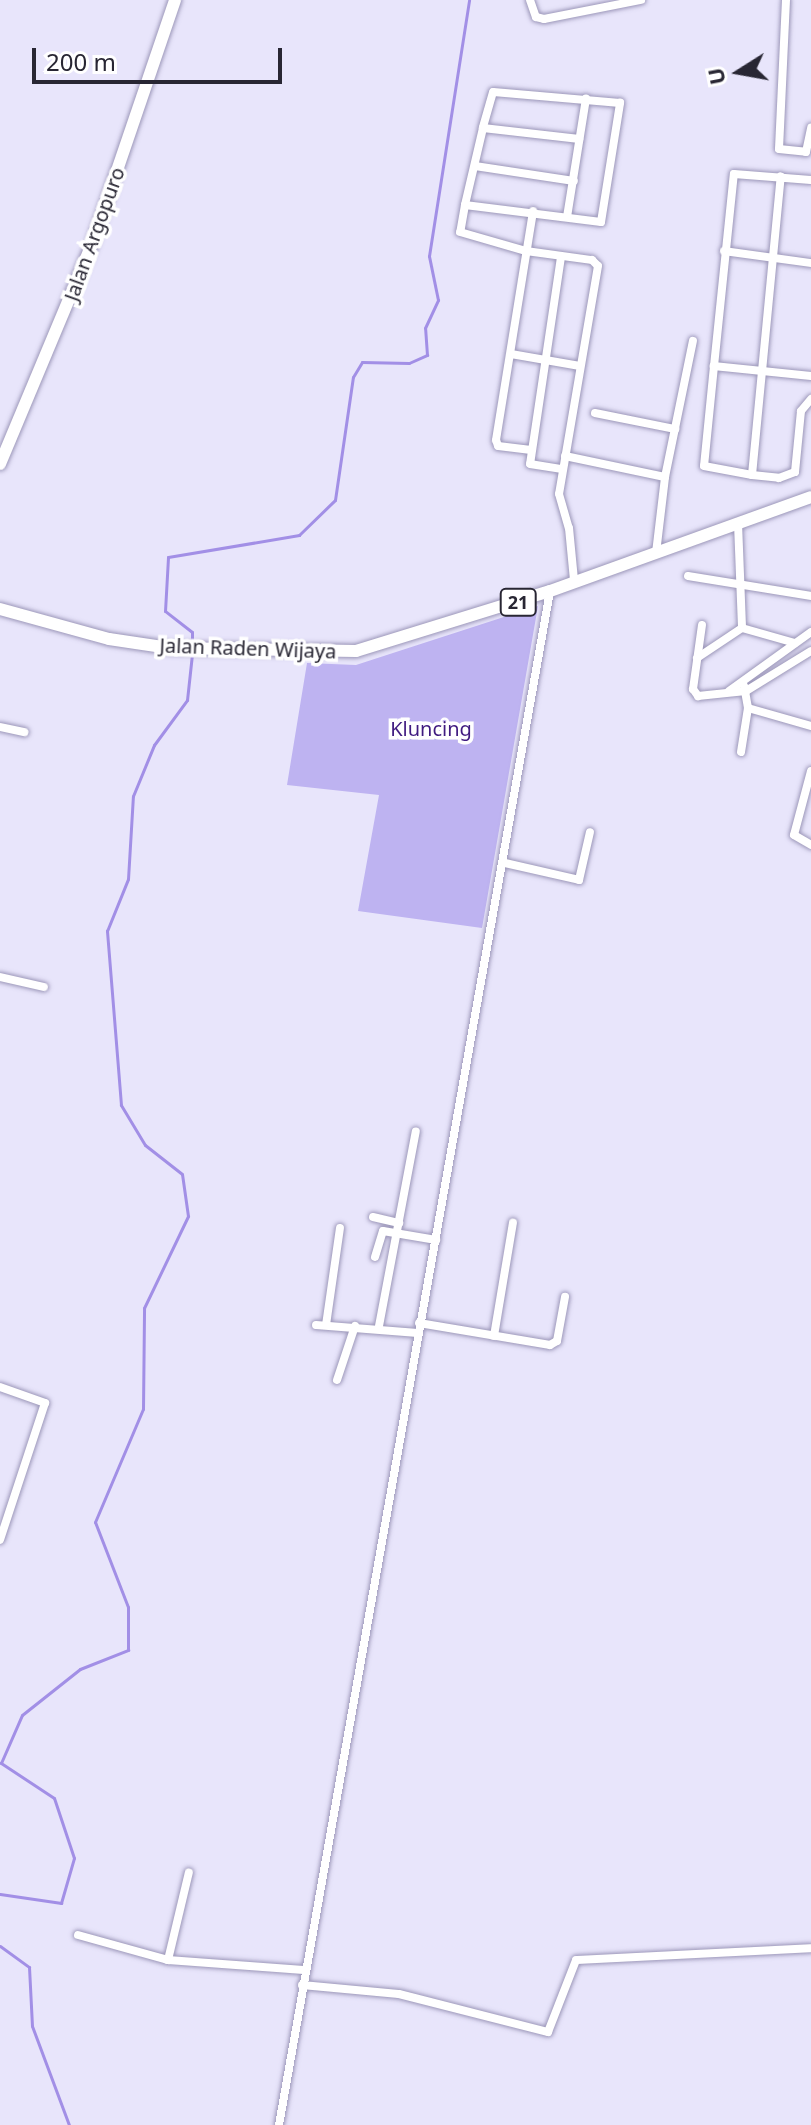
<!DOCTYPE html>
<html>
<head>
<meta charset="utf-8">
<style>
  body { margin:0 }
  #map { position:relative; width:811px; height:2125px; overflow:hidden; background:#e8e5fb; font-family:"Noto Sans",sans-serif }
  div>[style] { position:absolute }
  .green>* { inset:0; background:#beb3f1 }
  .stream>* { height:3px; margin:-1.5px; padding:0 1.5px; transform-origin:1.5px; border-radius:1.5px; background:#a28fe6 }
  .roads { filter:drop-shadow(0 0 2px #9c97b9) drop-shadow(0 0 2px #9c97b9) }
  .minor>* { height:8px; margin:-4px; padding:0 4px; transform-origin:4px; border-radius:4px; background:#fff }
  .highway>* { height:12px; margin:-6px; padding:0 6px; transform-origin:6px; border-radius:6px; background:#fff }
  span { translate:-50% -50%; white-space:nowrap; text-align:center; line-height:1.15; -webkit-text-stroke:7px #fff; paint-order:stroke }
  .shield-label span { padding:2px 6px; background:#fff; border:2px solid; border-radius:6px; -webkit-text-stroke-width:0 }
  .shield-label { font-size:18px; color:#282633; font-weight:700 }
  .street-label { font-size:20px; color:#282633 }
  .park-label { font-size:20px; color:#401b80 }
  .north { position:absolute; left:699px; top:32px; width:80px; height:80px; -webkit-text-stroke:6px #fff; paint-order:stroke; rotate:259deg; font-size:22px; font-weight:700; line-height:32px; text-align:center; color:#282633 }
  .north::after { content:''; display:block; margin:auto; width:28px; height:36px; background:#282633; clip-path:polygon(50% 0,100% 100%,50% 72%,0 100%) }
  .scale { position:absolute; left:32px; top:48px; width:250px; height:36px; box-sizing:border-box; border:4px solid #282633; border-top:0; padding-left:10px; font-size:24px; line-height:28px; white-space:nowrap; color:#282633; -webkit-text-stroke:6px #fff; paint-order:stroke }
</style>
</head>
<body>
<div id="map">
  <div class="green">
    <i style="clip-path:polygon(538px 606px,482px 928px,358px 911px,379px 795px,287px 785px,307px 663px,356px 665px)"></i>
  </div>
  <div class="stream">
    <i style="left:192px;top:646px;width:14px;rotate:-90deg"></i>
    <i style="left:192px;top:632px;width:34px;rotate:-142deg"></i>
    <i style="left:165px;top:611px;width:54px;rotate:-86.8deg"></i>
    <i style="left:168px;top:557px;width:133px;rotate:-9.5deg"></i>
    <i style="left:299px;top:535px;width:50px;rotate:-44.2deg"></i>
    <i style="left:335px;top:500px;width:124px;rotate:-81.7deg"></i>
    <i style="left:353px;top:377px;width:17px;rotate:-59deg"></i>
    <i style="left:362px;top:362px;width:47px;rotate:1.2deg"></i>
    <i style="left:409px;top:363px;width:20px;rotate:-24deg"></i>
    <i style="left:427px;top:355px;width:27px;rotate:-94deg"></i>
    <i style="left:425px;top:328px;width:31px;rotate:-65deg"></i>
    <i style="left:438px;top:300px;width:45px;rotate:-101.6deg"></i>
    <i style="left:429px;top:256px;width:259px;rotate:-81.1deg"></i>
    <i style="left:0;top:1894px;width:62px;rotate:8.4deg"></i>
    <i style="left:61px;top:1903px;width:47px;rotate:-73.9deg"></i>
    <i style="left:74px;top:1858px;width:63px;rotate:-108.4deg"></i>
    <i style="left:54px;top:1798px;width:64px;rotate:-146.6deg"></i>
    <i style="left:1px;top:1763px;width:52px;rotate:-66.4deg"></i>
    <i style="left:22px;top:1715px;width:74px;rotate:-38.4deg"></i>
    <i style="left:80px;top:1669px;width:52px;rotate:-21.6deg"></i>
    <i style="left:128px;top:1650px;width:43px;rotate:-90deg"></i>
    <i style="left:128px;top:1607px;width:91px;rotate:-111.2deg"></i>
    <i style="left:95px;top:1522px;width:123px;rotate:-67deg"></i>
    <i style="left:143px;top:1409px;width:101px;rotate:-89.4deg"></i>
    <i style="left:144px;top:1308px;width:102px;rotate:-64.4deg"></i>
    <i style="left:188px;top:1216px;width:42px;rotate:-98.1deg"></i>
    <i style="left:182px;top:1174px;width:47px;rotate:-141.9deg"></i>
    <i style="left:145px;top:1145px;width:47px;rotate:-121deg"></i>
    <i style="left:121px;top:1105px;width:175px;rotate:-94.6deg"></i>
    <i style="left:107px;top:931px;width:56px;rotate:-68deg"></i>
    <i style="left:128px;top:879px;width:83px;rotate:-86.6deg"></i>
    <i style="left:133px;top:796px;width:55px;rotate:-67.6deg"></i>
    <i style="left:154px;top:745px;width:56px;rotate:-53.7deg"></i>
    <i style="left:187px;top:700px;width:46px;rotate:-83.8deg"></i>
    <i style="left:0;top:1946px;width:36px;rotate:36deg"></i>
    <i style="left:29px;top:1967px;width:59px;rotate:87.1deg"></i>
    <i style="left:32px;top:2026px;width:106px;rotate:69.5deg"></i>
  </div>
  <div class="roads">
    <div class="minor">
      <i style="left:530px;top:0;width:18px;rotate:71deg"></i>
      <i style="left:536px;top:17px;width:8px;rotate:14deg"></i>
      <i style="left:544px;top:19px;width:99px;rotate:-11.1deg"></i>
      <i style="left:786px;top:0;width:149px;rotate:92.7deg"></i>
      <i style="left:779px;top:149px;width:27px;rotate:6deg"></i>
      <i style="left:806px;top:152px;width:25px;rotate:-78deg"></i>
      <i style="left:483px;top:128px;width:97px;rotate:6.5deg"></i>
      <i style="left:475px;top:166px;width:100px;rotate:8.6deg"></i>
      <i style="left:465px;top:205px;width:137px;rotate:7.1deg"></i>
      <i style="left:601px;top:222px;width:121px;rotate:-80.9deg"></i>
      <i style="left:620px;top:103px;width:127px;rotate:-175deg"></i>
      <i style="left:493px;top:92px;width:37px;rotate:106deg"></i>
      <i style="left:483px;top:128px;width:79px;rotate:103.2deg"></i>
      <i style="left:465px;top:205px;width:27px;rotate:100deg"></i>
      <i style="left:460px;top:232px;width:69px;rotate:16.1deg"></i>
      <i style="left:526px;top:251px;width:67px;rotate:7.8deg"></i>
      <i style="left:592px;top:260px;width:8px;rotate:45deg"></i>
      <i style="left:598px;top:266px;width:231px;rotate:99.7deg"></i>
      <i style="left:559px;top:494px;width:35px;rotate:74deg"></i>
      <i style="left:569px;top:528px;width:52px;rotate:84.5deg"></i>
      <i style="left:567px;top:217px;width:120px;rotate:-80.9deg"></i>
      <i style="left:724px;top:251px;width:88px;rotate:7.9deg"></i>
      <i style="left:561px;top:257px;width:209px;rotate:98.5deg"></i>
      <i style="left:530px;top:464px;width:31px;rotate:9deg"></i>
      <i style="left:511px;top:354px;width:70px;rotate:9.9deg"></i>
      <i style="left:714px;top:366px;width:100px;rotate:95.7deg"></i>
      <i style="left:704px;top:466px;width:49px;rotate:10.6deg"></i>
      <i style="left:752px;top:475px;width:300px;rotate:-84.5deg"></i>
      <i style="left:811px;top:376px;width:98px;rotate:-174.1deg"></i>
      <i style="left:714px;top:366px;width:193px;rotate:-84.1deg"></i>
      <i style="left:734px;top:174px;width:77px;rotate:4.5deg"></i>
      <i style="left:595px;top:413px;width:82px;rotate:11.3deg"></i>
      <i style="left:531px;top:450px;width:33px;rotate:-173deg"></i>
      <i style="left:498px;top:446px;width:6px;rotate:-108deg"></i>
      <i style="left:496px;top:440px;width:232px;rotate:-80.8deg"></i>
      <i style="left:565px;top:456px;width:102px;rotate:11.9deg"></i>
      <i style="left:752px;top:475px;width:27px;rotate:6deg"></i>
      <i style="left:779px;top:478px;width:17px;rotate:-21deg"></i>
      <i style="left:795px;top:472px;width:61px;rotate:-84.4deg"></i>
      <i style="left:801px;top:411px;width:16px;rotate:-50deg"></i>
      <i style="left:738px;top:523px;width:105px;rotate:87.8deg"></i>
      <i style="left:656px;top:553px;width:77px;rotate:-83.2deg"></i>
      <i style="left:665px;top:477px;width:139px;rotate:-78.4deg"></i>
      <i style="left:688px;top:576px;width:125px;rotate:9.2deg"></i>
      <i style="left:702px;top:625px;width:65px;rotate:98deg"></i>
      <i style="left:693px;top:689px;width:9px;rotate:54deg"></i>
      <i style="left:698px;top:696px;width:48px;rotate:-5.9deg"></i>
      <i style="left:746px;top:691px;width:76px;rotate:-31.6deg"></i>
      <i style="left:697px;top:658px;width:54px;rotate:-33.7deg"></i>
      <i style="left:742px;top:628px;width:55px;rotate:15.8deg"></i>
      <i style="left:729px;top:691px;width:101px;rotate:-35.7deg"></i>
      <i style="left:748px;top:708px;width:66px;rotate:15.9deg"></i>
      <i style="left:0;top:727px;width:25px;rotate:12deg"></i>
      <i style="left:741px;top:752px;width:45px;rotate:-81deg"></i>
      <i style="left:748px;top:708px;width:22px;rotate:-100deg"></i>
      <i style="left:811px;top:771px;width:66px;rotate:104.9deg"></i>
      <i style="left:794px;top:835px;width:20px;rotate:30deg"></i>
      <i style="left:505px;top:863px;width:76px;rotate:12.9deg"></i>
      <i style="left:579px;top:880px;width:49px;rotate:-77.1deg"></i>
      <i style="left:0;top:977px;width:45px;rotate:12.8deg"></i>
      <i style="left:373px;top:1217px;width:27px;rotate:13deg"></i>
      <i style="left:375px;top:1257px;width:27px;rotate:-73deg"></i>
      <i style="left:383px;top:1231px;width:54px;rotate:9.6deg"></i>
      <i style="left:419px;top:1323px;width:133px;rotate:9.5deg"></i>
      <i style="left:550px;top:1345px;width:8px;rotate:-30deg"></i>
      <i style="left:557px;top:1341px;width:45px;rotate:-79.7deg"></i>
      <i style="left:316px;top:1325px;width:102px;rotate:4.5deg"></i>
      <i style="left:326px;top:1325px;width:98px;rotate:-81.8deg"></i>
      <i style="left:379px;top:1326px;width:198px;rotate:-79.3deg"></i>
      <i style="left:494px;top:1336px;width:115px;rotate:-80.5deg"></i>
      <i style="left:337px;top:1380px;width:57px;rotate:-71.6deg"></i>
      <i style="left:0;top:1387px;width:48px;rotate:19.6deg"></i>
      <i style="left:45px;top:1403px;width:144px;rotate:108.2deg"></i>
      <i style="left:78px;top:1935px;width:93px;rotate:15.5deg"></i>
      <i style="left:168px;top:1960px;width:136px;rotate:4.2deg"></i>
      <i style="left:168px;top:1960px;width:90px;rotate:-76.6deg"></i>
      <i style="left:302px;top:1985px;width:97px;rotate:5.3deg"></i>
      <i style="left:399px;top:1994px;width:154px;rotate:14.3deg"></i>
      <i style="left:548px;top:2032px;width:77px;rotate:-68.7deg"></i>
      <i style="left:576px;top:1960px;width:235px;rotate:-2.9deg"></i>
      <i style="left:279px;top:2125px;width:1558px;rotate:-79.98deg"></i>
    </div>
    <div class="highway">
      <i style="left:0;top:464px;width:238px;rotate:-67.3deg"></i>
      <i style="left:92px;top:244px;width:258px;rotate:-71.2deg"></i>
      <i style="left:0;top:609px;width:113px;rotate:15.4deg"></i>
      <i style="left:109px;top:639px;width:61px;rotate:8.5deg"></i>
      <i style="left:169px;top:648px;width:187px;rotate:0.9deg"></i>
      <i style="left:356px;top:651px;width:203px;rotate:-17.2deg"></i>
      <i style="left:550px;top:591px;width:277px;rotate:-19.8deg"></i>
    </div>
  </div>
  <div class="shield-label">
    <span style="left:518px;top:602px">21</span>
  </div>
  <div class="street-label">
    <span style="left:94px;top:234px;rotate:-70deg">Jalan Argopuro</span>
    <span style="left:248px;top:648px;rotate:2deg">Jalan Raden Wijaya</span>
  </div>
  <div class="park-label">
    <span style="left:431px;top:728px">Kluncing</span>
  </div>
  <div class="north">U</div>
  <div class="scale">200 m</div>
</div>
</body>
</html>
